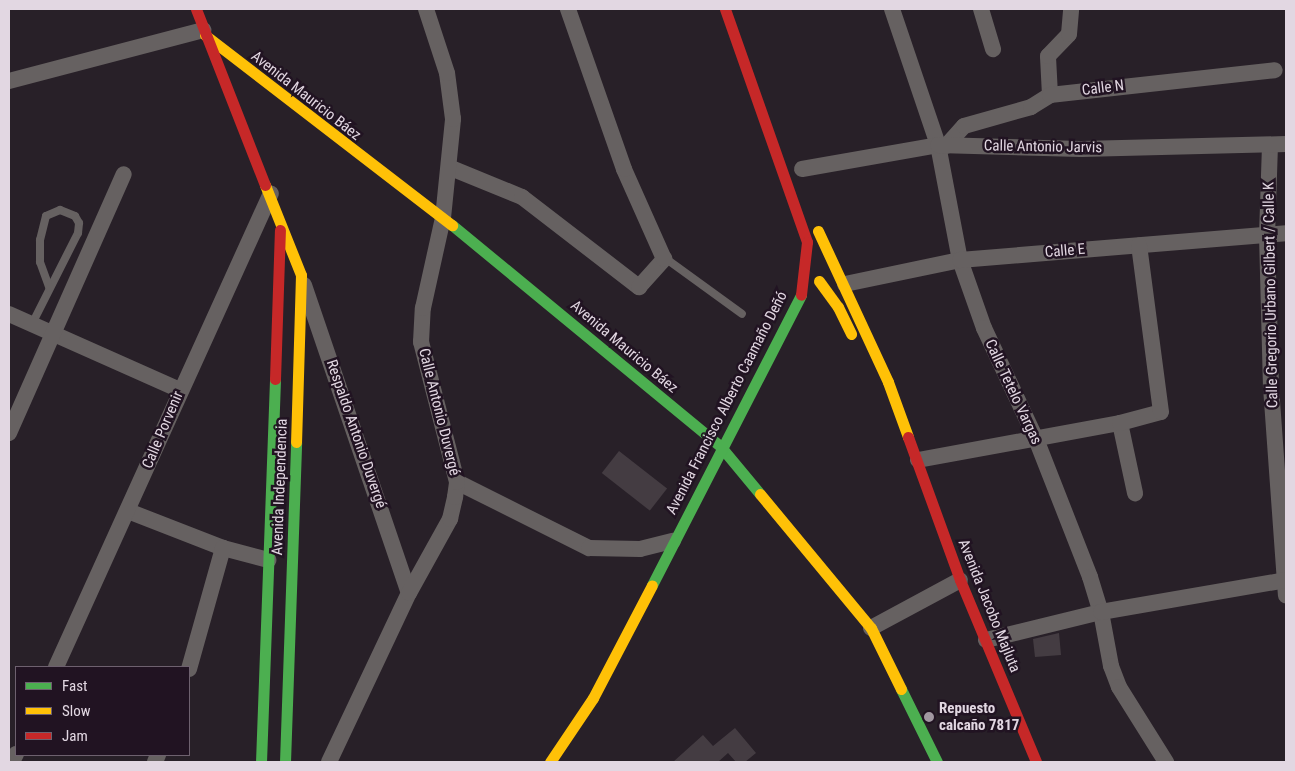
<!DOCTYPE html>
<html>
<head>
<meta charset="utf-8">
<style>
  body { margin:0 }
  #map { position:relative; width:1295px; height:771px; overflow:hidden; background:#282028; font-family:"Roboto Condensed",sans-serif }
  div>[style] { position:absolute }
  .building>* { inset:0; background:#443c42; transform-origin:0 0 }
  .lane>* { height:8px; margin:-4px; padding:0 4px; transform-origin:4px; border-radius:4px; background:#666161 }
  .street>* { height:16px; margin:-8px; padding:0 8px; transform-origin:8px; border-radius:8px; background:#666161 }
  .fast>* { height:11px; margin:-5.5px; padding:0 5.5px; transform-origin:5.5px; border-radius:5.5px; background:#4caf50 }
  .slow>* { height:11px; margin:-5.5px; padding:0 5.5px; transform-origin:5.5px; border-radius:5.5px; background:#ffc107 }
  .jam>* { height:11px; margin:-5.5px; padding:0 5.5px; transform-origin:5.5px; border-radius:5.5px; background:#c62828 }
  .dots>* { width:14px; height:14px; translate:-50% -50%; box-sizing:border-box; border:2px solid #211322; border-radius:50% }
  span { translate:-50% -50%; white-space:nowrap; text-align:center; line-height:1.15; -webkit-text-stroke:5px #211322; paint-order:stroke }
  .street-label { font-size:15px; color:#e2d7e2 }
  .poi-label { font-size:15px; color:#e2d7e2; font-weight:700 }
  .left { translate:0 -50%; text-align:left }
  .frame { position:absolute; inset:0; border:10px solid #e2d7e2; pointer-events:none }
  .legend { position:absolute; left:15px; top:666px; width:175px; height:90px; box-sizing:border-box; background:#211322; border:1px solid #6e616f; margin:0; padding:6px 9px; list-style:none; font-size:15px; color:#e2d7e2 }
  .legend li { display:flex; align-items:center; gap:10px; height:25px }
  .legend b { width:25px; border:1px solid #6e616f }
</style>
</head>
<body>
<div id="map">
  <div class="building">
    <i style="left:619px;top:451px;width:61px;height:28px;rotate:38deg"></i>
    <i style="clip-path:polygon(1059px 633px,1061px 655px,1035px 657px,1033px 639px)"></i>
    <i style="clip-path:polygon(735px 728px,756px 753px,745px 762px,736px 762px,728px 753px,718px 762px,673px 762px,703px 735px,713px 746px)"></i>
  </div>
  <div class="lane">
    <i style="left:665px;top:258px;width:95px;rotate:36deg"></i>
    <i style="left:32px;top:324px;width:102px;rotate:-63.2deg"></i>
    <i style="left:78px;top:233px;width:10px;rotate:-84deg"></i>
    <i style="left:79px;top:223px;width:8px;rotate:-120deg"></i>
    <i style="left:75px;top:216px;width:16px;rotate:-158deg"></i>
    <i style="left:60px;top:210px;width:15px;rotate:157deg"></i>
    <i style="left:46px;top:216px;width:25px;rotate:104deg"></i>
    <i style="left:40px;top:240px;width:22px;rotate:90deg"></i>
    <i style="left:40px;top:262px;width:27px;rotate:70deg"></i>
  </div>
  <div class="street">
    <i style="left:892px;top:9px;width:144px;rotate:71.3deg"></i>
    <i style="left:938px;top:145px;width:117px;rotate:79.2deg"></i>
    <i style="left:960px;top:260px;width:72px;rotate:70.6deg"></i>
    <i style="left:984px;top:328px;width:123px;rotate:64.9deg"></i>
    <i style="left:1036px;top:439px;width:148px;rotate:68.6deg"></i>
    <i style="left:1090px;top:577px;width:37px;rotate:73deg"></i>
    <i style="left:1101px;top:612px;width:55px;rotate:79.5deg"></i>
    <i style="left:1111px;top:666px;width:22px;rotate:69deg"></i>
    <i style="left:1119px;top:687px;width:89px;rotate:57.9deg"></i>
    <i style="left:981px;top:9px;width:42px;rotate:73.3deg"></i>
    <i style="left:9px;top:81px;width:201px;rotate:-14.7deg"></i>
    <i style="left:1050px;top:95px;width:39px;rotate:-93deg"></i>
    <i style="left:1048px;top:56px;width:30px;rotate:-46deg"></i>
    <i style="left:1069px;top:34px;width:25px;rotate:-85deg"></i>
    <i style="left:1270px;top:145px;width:90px;rotate:91.9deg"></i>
    <i style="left:1267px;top:235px;width:152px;rotate:88.5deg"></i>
    <i style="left:1271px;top:387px;width:209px;rotate:85.9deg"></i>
    <i style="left:946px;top:146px;width:27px;rotate:-48deg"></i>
    <i style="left:964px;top:126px;width:70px;rotate:-15.8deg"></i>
    <i style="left:1031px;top:107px;width:22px;rotate:-32deg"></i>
    <i style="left:1050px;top:95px;width:226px;rotate:-6.3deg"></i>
    <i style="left:451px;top:168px;width:77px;rotate:22.2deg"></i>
    <i style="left:522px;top:197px;width:148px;rotate:37.6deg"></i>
    <i style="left:639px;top:287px;width:38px;rotate:-48deg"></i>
    <i style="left:664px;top:259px;width:98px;rotate:-114deg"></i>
    <i style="left:624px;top:169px;width:170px;rotate:-109.3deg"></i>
    <i style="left:802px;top:169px;width:138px;rotate:-10deg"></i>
    <i style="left:938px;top:145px;width:143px;rotate:1.6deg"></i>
    <i style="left:1081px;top:149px;width:205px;rotate:-1.4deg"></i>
    <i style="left:845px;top:284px;width:117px;rotate:-11.8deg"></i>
    <i style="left:960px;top:260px;width:327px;rotate:-4.7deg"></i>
    <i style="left:304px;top:285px;width:325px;rotate:71.2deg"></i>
    <i style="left:9px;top:314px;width:187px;rotate:24deg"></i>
    <i style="left:1120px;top:423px;width:72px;rotate:77.9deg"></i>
    <i style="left:9px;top:433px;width:283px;rotate:-66.1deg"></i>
    <i style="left:918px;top:460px;width:205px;rotate:-10.4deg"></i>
    <i style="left:1120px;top:423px;width:42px;rotate:-15deg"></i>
    <i style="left:1161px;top:412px;width:168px;rotate:-97.5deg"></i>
    <i style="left:457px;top:482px;width:148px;rotate:26.6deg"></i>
    <i style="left:589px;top:548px;width:51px;rotate:1.1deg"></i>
    <i style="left:640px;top:549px;width:34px;rotate:-14deg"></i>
    <i style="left:128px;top:511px;width:102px;rotate:21.3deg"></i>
    <i style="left:223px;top:548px;width:47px;rotate:14.9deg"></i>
    <i style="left:871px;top:628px;width:101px;rotate:-28.3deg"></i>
    <i style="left:986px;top:640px;width:118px;rotate:-13.7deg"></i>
    <i style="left:1101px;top:612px;width:188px;rotate:-9.8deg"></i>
    <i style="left:56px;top:667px;width:520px;rotate:-65.6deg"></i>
    <i style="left:189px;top:669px;width:126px;rotate:-74.3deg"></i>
    <i style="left:12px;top:762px;width:9px;rotate:-63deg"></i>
    <i style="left:155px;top:762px;width:8px;rotate:-67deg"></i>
    <i style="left:329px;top:762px;width:187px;rotate:-64.7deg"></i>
    <i style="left:409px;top:593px;width:85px;rotate:-61deg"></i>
    <i style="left:450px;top:519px;width:23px;rotate:-77deg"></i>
    <i style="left:455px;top:497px;width:15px;rotate:-82deg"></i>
    <i style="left:457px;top:482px;width:145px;rotate:-104.4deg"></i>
    <i style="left:421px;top:342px;width:34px;rotate:-87deg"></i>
    <i style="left:423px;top:308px;width:92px;rotate:-77.5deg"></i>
    <i style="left:443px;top:218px;width:100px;rotate:-84.2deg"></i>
    <i style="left:453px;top:119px;width:46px;rotate:-97.4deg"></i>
    <i style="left:447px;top:73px;width:67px;rotate:-108.2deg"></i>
  </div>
  <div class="fast">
    <i style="left:452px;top:225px;width:349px;rotate:39.5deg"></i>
    <i style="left:721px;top:447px;width:61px;rotate:50.3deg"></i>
    <i style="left:652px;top:585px;width:326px;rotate:-62.8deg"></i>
    <i style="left:901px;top:689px;width:81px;rotate:63.7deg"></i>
    <i style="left:261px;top:762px;width:383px;rotate:-87.9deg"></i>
    <i style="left:285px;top:762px;width:320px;rotate:-88deg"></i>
  </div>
  <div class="slow">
    <i style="left:205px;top:35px;width:312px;rotate:37.6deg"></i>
    <i style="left:265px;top:185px;width:97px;rotate:68.2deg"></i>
    <i style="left:301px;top:275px;width:167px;rotate:91.7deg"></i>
    <i style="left:818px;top:231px;width:166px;rotate:65.1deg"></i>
    <i style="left:888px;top:382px;width:59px;rotate:70deg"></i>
    <i style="left:819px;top:281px;width:32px;rotate:54deg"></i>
    <i style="left:838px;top:307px;width:30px;rotate:64deg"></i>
    <i style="left:760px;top:494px;width:174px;rotate:50.4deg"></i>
    <i style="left:871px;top:628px;width:68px;rotate:63.8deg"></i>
    <i style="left:550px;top:762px;width:77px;rotate:-56.1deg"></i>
    <i style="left:593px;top:698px;width:127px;rotate:-62.4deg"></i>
  </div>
  <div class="jam">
    <i style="left:196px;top:9px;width:189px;rotate:68.6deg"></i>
    <i style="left:725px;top:9px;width:247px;rotate:70.6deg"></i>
    <i style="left:807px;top:242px;width:53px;rotate:96.5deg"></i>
    <i style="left:275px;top:379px;width:149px;rotate:-88.1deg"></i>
    <i style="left:908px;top:437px;width:152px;rotate:70deg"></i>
    <i style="left:960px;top:580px;width:197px;rotate:67.3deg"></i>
  </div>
  <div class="dots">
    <i style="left:929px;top:717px;background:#a197a1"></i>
  </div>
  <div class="street-label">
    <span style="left:1103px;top:88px;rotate:-7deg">Calle N</span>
    <span style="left:306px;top:96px;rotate:38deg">Avenida Mauricio Báez</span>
    <span style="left:1043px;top:147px;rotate:1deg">Calle Antonio Jarvis</span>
    <span style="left:1065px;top:251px;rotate:-5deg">Calle E</span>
    <span style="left:1271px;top:295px;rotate:-91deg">Calle Gregorio Urbano Gilbert / Calle K</span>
    <span style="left:624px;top:347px;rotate:40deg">Avenida Mauricio Báez</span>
    <span style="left:1013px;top:392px;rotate:65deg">Calle Tetelo Vargas</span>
    <span style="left:727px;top:403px;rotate:-63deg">Avenida Francisco Alberto Caamaño Deñó</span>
    <span style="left:439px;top:412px;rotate:76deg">Calle Antonio Duvergé</span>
    <span style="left:163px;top:430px;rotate:-67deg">Calle Porvenir</span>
    <span style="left:356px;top:434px;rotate:71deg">Respaldo Antonio Duvergé</span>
    <span style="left:280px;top:487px;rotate:-88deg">Avenida Independencia</span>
    <span style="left:989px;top:606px;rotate:68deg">Avenida Jacobo Majluta</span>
  </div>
  <div class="poi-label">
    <span class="left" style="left:939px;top:717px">Repuesto<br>calcaño 7817</span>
  </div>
  <div class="frame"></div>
  <ul class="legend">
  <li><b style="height:6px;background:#4caf50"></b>Fast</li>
  <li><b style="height:6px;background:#ffc107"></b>Slow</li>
  <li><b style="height:6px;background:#c62828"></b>Jam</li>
  </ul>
</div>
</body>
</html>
